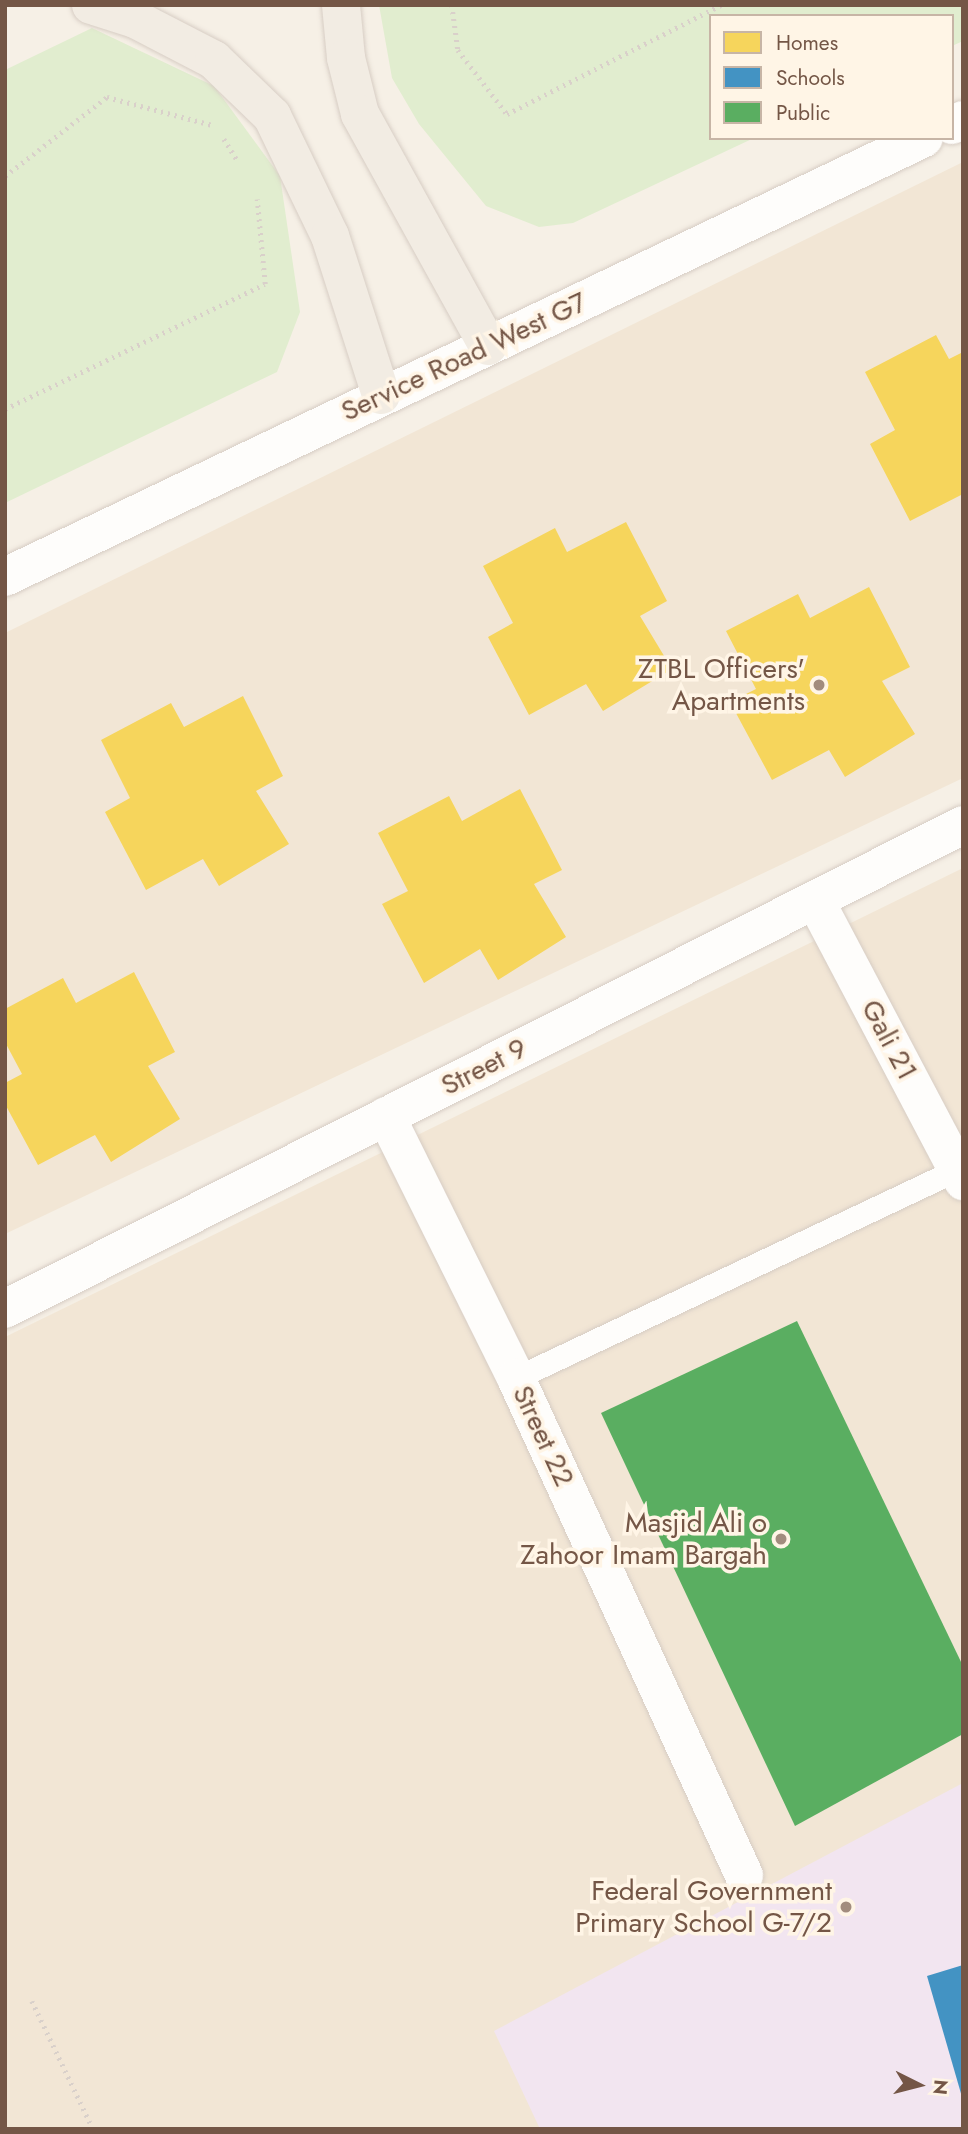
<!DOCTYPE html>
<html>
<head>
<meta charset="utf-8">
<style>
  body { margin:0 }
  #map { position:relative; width:968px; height:2134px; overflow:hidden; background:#f6f0e6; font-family:Jost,sans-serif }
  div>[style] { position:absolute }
  .residential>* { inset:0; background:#f2e6d5 }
  .education>* { inset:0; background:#f2e5f0 }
  .green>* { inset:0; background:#e1edcf }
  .homes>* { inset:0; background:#f6d55c }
  .schools>* { inset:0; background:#4393c3 }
  .public>* { inset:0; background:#5aae61 }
  .path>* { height:4.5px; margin-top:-2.25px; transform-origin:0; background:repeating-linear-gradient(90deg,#d9d0ca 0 2px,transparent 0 7px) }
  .roads { filter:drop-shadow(0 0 2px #d7cdc4) drop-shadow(0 0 2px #d7cdc4) }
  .service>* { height:23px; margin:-11.5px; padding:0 11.5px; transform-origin:11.5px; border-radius:11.5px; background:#fefdfb }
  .minor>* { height:38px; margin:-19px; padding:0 19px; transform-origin:19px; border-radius:19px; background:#fefdfb }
  .tertiary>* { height:38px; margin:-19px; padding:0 19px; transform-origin:19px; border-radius:19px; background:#fefdfb }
  .primary>* { height:38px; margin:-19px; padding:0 19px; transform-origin:19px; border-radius:19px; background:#f2ece3 }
  .dots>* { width:19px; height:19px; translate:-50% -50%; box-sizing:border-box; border:4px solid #fff5e6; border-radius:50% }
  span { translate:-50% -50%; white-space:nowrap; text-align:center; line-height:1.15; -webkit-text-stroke:7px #fff5e6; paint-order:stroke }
  .street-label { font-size:28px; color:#745646 }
  .poi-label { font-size:28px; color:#745646 }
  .right { translate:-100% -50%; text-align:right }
  .frame { position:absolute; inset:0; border:7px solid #745646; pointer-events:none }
  .legend { position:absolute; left:709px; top:14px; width:245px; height:126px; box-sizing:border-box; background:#fff5e6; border:2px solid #c7b5a6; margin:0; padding:9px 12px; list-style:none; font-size:21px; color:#745646 }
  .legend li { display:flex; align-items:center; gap:14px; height:35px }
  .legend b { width:35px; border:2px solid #c7b5a6 }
  .north { position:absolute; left:884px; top:2050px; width:70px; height:70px; -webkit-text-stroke:5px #fff5e6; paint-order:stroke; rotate:96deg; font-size:19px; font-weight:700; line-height:28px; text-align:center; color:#745646 }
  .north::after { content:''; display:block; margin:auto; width:24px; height:32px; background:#745646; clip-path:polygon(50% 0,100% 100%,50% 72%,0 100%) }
</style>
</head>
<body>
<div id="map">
  <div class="residential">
    <i style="clip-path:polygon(963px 162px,963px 778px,5px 1234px,5px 633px)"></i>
    <i style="clip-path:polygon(963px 868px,963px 2129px,5px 2129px,5px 1337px)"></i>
  </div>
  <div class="education">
    <i style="clip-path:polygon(963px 1783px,963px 2129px,540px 2129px,494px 2031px)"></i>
  </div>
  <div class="green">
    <i style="clip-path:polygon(379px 5px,963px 5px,963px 41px,952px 46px,952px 16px,711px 16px,711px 138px,754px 138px,573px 223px,539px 227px,486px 206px,419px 124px,392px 78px)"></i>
    <i style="clip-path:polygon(92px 28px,214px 86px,280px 176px,300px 312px,277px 372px,5px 503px,5px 70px)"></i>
  </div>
  <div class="homes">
    <i style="clip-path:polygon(936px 335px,949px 359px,963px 352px,963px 494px,910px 521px,870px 444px,895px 430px,865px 372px)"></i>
    <i style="clip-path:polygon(626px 522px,667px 601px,640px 616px,672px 669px,603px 711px,586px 684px,529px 715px,488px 637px,513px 623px,483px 566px,555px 528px,567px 552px)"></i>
    <i style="clip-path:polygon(869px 587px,910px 667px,882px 681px,915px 734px,845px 777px,829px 750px,772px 780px,730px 702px,756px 689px,726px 631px,798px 594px,810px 618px)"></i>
    <i style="clip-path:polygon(243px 696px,283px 776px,256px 791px,289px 844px,219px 886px,203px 859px,146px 890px,105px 812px,130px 798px,101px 740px,171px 703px,184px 727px)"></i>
    <i style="clip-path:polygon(520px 789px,562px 870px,534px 884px,566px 937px,498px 980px,480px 949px,424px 983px,382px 904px,408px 891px,378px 833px,449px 796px,462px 821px)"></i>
    <i style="clip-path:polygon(134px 972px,175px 1052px,148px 1066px,180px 1119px,111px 1162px,95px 1135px,38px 1165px,5px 1104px,5px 1083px,22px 1074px,5px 1042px,5px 1009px,63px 978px,76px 1003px)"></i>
  </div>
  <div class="schools">
    <i style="clip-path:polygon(963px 1965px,963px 2097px,962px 2097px,927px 1976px)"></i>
  </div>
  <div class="public">
    <i style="clip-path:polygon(797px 1321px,963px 1666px,963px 1734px,795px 1826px,601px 1413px)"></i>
  </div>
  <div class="path">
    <i style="left:452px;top:5px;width:45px;rotate:82.4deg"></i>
    <i style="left:458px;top:50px;width:81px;rotate:52.6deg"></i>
    <i style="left:507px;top:114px;width:240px;rotate:-27deg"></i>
    <i style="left:224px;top:139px;width:26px;rotate:58deg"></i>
    <i style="left:5px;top:176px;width:129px;rotate:-37.8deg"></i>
    <i style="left:107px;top:97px;width:109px;rotate:14.9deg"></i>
    <i style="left:5px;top:409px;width:288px;rotate:-25.7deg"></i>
    <i style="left:265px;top:284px;width:85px;rotate:-95.4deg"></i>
    <i style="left:32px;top:2001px;width:142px;rotate:64.5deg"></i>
  </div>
  <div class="roads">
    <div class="service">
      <i style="left:516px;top:1378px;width:494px;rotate:-25.3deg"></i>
    </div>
    <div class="minor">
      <i style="left:815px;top:900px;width:318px;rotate:62.2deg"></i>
      <i style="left:386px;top:1116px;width:292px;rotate:63.6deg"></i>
      <i style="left:516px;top:1378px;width:547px;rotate:65.36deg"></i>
      <i style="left:5px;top:1309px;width:1073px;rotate:-26.8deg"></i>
    </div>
    <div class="tertiary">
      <i style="left:952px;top:125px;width:12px;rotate:-24deg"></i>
      <i style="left:5px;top:577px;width:1018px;rotate:-25.53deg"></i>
    </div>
    <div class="primary">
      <i style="left:91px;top:5px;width:46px;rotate:17.7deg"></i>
      <i style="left:135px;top:19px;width:89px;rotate:27.4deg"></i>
      <i style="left:214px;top:60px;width:81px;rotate:44deg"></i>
      <i style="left:272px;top:116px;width:133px;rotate:64.2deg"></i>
      <i style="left:330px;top:236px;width:167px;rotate:72.2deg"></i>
      <i style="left:341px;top:5px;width:53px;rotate:84.6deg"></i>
      <i style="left:346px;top:58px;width:58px;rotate:76deg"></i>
      <i style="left:360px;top:114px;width:265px;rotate:61.1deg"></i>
    </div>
  </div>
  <div class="dots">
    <i style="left:819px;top:685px;background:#a28c7e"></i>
    <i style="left:781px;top:1539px;background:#a28c7e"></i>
    <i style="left:846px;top:1907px;background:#a28c7e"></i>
  </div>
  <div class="street-label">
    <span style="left:464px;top:357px;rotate:-25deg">Service Road West G7</span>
    <span style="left:889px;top:1040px;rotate:62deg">Gali 21</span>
    <span style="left:484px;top:1067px;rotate:-27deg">Street 9</span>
    <span style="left:543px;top:1436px;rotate:65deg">Street 22</span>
  </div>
  <div class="poi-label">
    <span class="right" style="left:805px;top:685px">ZTBL Officers'<br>Apartments</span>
    <span class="right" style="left:767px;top:1539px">Masjid Ali o<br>Zahoor Imam Bargah</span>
    <span class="right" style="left:832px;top:1907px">Federal Government<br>Primary School G-7/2</span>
  </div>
  <div class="frame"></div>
  <ul class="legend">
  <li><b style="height:19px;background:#f6d55c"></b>Homes</li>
  <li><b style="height:19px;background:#4393c3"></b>Schools</li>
  <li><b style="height:19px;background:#5aae61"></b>Public</li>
  </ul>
  <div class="north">N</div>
</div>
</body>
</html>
